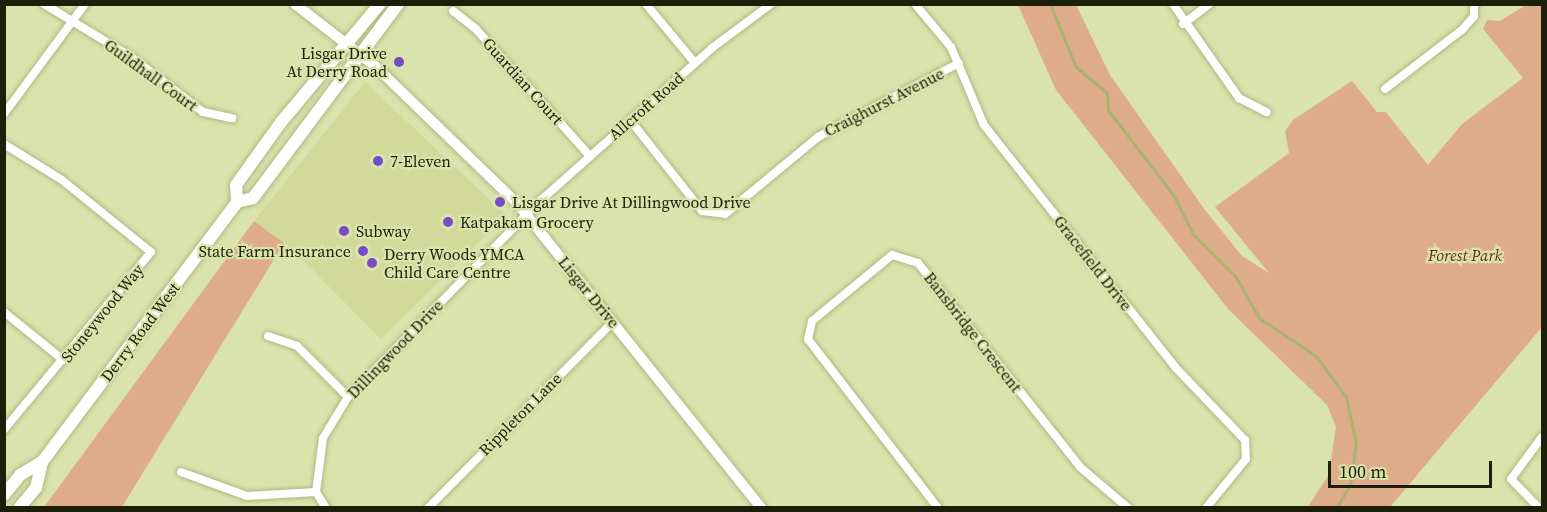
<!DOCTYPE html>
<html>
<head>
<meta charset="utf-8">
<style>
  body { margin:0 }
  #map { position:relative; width:1547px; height:512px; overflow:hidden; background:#dbe3ac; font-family:"Source Serif 4",serif }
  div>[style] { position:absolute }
  .built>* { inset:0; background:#d1da9b }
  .green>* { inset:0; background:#dfac8a }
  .stream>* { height:3px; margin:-1.5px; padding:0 1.5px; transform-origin:1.5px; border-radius:1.5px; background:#aab36f }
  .roads { filter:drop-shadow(0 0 2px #b0b882) drop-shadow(0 0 2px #b0b882) }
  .minor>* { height:8px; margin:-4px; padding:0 4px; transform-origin:4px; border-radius:4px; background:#fff }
  .tertiary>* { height:10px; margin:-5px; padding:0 5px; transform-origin:5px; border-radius:5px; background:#fff }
  .secondary>* { height:12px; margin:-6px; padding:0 6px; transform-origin:6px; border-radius:6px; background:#fff }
  .dots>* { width:16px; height:16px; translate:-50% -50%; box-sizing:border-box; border:3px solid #dbe3ac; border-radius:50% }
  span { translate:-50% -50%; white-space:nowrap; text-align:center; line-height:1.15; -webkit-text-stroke:4.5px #dbe3ac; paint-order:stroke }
  .poi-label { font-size:16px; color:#1d1f0a }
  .right { translate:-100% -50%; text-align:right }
  .left { translate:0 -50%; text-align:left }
  .street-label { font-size:16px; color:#1d1f0a }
  .park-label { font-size:16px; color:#673000; font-style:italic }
  .frame { position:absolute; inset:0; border:6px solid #1d1f0a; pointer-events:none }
  .scale { position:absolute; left:1328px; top:461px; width:164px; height:27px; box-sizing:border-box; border:3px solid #1d1f0a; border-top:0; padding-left:8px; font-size:18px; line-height:21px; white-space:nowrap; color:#1d1f0a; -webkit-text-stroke:4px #dbe3ac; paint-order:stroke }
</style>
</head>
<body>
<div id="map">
  <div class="built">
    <i style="clip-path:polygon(365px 82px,506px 215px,381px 339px,292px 249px,254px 221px)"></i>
  </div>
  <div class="green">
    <i style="clip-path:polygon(1018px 5px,1076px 5px,1110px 75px,1205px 210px,1242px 256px,1269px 273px,1215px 207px,1289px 153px,1285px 131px,1293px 120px,1352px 81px,1377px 112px,1386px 112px,1428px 165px,1462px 124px,1523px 78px,1483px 29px,1487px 20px,1500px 21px,1526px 5px,1542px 5px,1542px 327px,1390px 507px,1308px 507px,1329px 474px,1336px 427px,1327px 405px,1229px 310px,1056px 90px)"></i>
    <i style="clip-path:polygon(254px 221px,284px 243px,122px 507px,44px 507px)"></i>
  </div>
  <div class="stream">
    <i style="left:1050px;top:4px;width:68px;rotate:67.6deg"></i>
    <i style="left:1076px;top:67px;width:40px;rotate:40deg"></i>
    <i style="left:1107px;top:93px;width:17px;rotate:87deg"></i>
    <i style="left:1108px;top:110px;width:108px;rotate:52.5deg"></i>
    <i style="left:1174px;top:196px;width:42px;rotate:63.4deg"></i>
    <i style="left:1193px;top:234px;width:61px;rotate:45deg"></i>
    <i style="left:1236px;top:277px;width:47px;rotate:60.7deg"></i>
    <i style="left:1259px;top:318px;width:69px;rotate:33.7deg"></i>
    <i style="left:1316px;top:356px;width:51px;rotate:53.8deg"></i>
    <i style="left:1346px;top:397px;width:47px;rotate:77.7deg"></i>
    <i style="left:1356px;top:443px;width:42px;rotate:98.1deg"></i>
    <i style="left:1350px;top:485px;width:27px;rotate:121deg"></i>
  </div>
  <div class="roads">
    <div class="minor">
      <i style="left:44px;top:4px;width:100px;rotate:31.2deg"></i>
      <i style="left:130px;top:56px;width:92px;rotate:37.5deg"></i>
      <i style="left:203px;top:112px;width:30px;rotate:12deg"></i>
      <i style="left:646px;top:4px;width:77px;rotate:50.3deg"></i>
      <i style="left:915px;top:4px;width:56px;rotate:50.1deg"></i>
      <i style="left:951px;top:47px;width:85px;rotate:67.1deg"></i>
      <i style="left:984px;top:125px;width:308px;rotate:51.7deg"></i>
      <i style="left:1175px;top:367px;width:101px;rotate:46.2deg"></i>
      <i style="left:1245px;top:440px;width:19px;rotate:87deg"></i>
      <i style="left:1246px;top:459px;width:63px;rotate:129.2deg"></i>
      <i style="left:1173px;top:4px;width:115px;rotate:54.9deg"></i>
      <i style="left:1239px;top:98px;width:31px;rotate:27deg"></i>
      <i style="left:453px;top:11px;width:28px;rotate:38deg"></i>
      <i style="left:475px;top:28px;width:172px;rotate:48.1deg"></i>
      <i style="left:1183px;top:24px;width:34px;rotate:-37deg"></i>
      <i style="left:1385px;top:89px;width:97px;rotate:-37.5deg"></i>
      <i style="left:1462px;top:30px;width:18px;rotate:-49deg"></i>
      <i style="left:1474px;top:16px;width:12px;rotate:-90deg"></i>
      <i style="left:4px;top:114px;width:137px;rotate:-53.6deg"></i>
      <i style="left:630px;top:120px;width:116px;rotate:51.6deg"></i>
      <i style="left:702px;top:211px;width:23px;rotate:7deg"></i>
      <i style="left:725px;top:214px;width:121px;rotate:-39.6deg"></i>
      <i style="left:818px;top:137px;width:159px;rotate:-27.7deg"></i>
      <i style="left:4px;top:144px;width:68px;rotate:31.8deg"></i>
      <i style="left:62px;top:180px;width:114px;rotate:39deg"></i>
      <i style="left:151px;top:252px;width:231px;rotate:129.6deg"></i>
      <i style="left:4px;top:312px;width:76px;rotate:39.1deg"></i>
      <i style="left:268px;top:336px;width:31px;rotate:19deg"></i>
      <i style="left:297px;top:346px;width:72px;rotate:45deg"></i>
      <i style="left:181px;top:472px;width:70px;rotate:20deg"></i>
      <i style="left:247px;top:496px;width:69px;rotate:-3.3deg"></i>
      <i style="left:326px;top:508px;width:19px;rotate:-122deg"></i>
      <i style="left:316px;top:492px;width:54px;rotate:-82.6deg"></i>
      <i style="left:323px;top:438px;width:48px;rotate:-58.6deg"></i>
      <i style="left:348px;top:397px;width:276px;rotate:-45.6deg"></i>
      <i style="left:541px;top:200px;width:229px;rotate:-41.6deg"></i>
      <i style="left:712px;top:48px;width:74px;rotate:-36.7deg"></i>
      <i style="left:428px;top:508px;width:262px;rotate:-45.2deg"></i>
      <i style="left:938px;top:508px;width:213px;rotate:-127.6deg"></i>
      <i style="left:808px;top:339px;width:18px;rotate:-77deg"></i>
      <i style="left:812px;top:321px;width:104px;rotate:-39.5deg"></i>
      <i style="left:892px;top:255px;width:27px;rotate:17deg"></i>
      <i style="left:918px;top:263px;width:260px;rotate:51.5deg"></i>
      <i style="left:1080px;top:467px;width:63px;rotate:40.5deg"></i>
      <i style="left:1539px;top:508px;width:40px;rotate:-134deg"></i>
      <i style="left:1511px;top:479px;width:52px;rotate:-53.6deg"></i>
    </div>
    <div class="tertiary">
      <i style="left:295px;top:4px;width:101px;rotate:37.8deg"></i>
      <i style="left:375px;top:66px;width:197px;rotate:44deg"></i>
      <i style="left:517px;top:203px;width:391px;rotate:51.3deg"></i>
    </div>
    <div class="secondary">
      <i style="left:237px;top:202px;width:17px;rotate:-93deg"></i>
      <i style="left:236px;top:185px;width:79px;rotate:-54.3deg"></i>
      <i style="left:282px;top:121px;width:153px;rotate:-50.1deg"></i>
      <i style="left:4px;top:495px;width:26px;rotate:-51deg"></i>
      <i style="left:20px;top:475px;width:26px;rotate:-31deg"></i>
      <i style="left:19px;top:508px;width:26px;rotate:-50deg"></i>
      <i style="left:36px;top:488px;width:27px;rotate:-77deg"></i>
      <i style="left:42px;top:462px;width:325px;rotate:-53.1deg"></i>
      <i style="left:237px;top:202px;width:16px;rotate:-14deg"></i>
      <i style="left:253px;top:198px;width:242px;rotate:-53.2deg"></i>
    </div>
  </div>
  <div class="dots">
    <i style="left:399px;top:62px;background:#754dc6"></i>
    <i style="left:378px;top:161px;background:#754dc6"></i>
    <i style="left:500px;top:202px;background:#754dc6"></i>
    <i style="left:448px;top:222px;background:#754dc6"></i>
    <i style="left:344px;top:231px;background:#754dc6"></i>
    <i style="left:363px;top:251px;background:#754dc6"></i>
    <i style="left:372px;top:263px;background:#754dc6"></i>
  </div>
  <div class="poi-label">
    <span class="right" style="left:387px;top:62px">Lisgar Drive<br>At Derry Road</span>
    <span class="left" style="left:390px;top:161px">7-Eleven</span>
    <span class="left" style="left:512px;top:202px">Lisgar Drive At Dillingwood Drive</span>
    <span class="left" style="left:460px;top:222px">Katpakam Grocery</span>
    <span class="left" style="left:356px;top:231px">Subway</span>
    <span class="right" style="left:351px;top:251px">State Farm Insurance</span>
    <span class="left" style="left:384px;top:263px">Derry Woods YMCA<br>Child Care Centre</span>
  </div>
  <div class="street-label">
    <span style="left:151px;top:75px;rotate:36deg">Guildhall Court</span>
    <span style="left:523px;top:81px;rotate:48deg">Guardian Court</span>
    <span style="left:884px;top:102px;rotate:-27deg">Craighurst Avenue</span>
    <span style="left:646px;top:106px;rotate:-41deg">Allcroft Road</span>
    <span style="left:1093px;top:263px;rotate:52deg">Gracefield Drive</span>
    <span style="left:589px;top:292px;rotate:51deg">Lisgar Drive</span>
    <span style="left:102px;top:313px;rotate:-51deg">Stoneywood Way</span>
    <span style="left:140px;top:332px;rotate:-53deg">Derry Road West</span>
    <span style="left:973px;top:332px;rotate:52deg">Bansbridge Crescent</span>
    <span style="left:395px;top:349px;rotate:-46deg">Dillingwood Drive</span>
    <span style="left:520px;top:414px;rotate:-45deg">Rippleton Lane</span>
  </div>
  <div class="park-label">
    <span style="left:1465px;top:255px">Forest Park</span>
  </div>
  <div class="frame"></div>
  <div class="scale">100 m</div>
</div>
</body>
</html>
